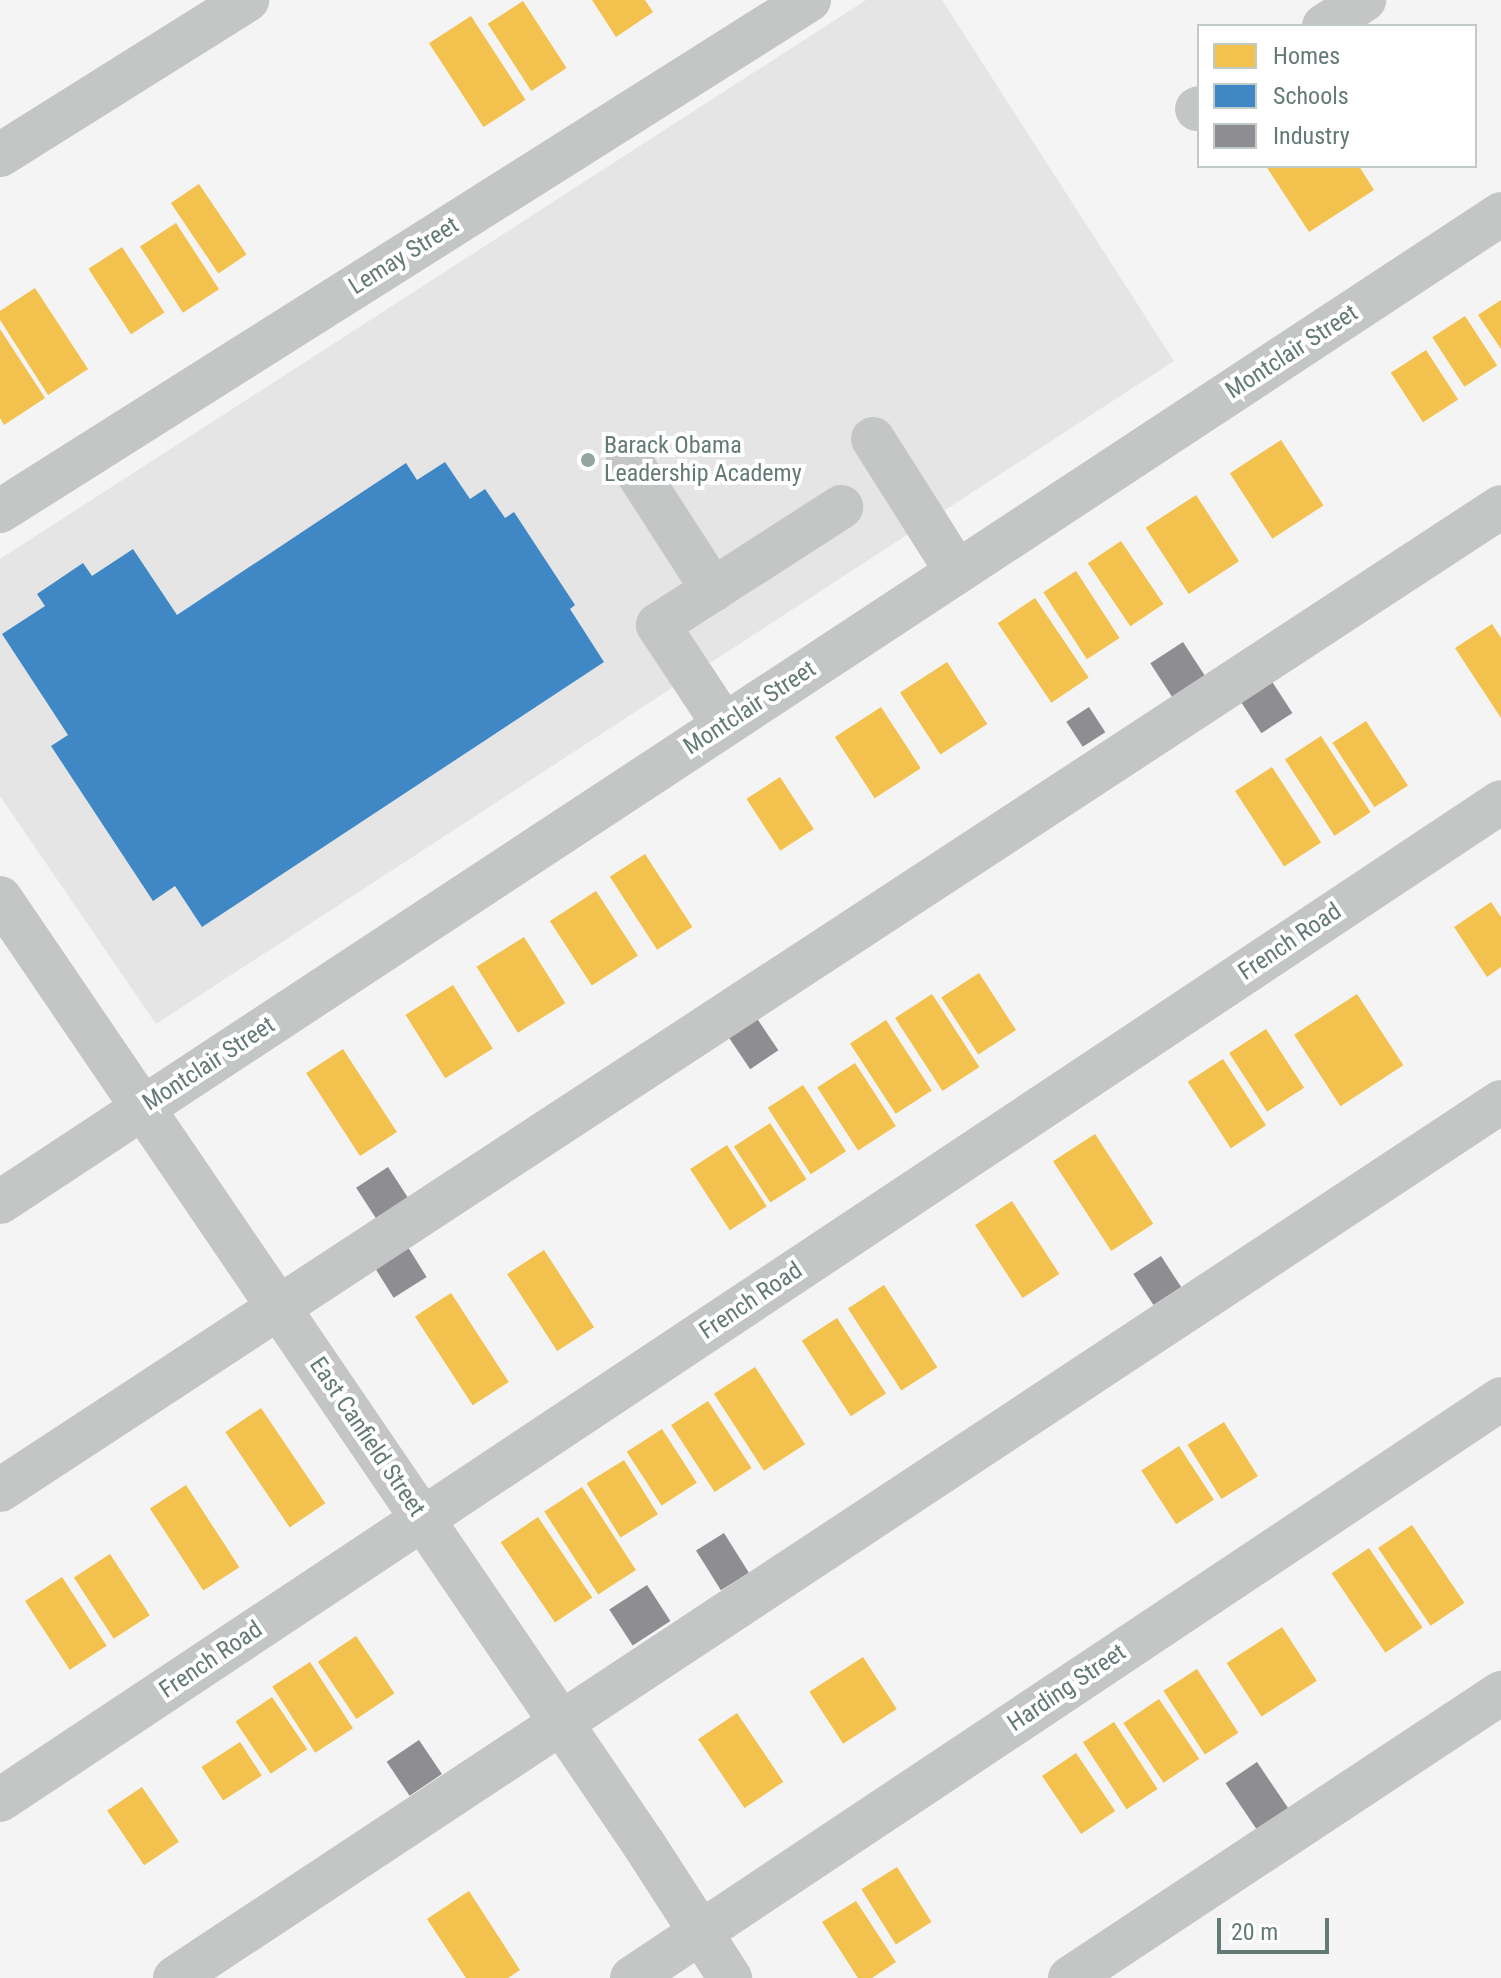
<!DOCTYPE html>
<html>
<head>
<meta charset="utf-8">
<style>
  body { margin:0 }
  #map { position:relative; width:1501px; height:1978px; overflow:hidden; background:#f5f4f4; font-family:"Roboto Condensed",sans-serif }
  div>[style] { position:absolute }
  .built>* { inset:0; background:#e5e5e5 }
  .homes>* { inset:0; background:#f2c14e; transform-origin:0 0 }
  .schools>* { inset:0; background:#3f88c5 }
  .industry>* { inset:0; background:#8d8d92; transform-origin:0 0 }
  .minor>* { height:44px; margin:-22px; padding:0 22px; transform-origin:22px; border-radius:22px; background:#c4c5c5 }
  .dots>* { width:22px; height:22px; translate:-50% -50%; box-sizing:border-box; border:4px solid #fff; border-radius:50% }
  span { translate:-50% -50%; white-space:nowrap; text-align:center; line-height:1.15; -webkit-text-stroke:8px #fff; paint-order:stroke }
  .street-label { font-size:24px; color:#647a76 }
  .poi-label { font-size:24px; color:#647a76 }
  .left { translate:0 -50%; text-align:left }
  .legend { position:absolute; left:1197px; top:24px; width:280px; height:144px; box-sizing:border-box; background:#fff; border:2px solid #c1cac8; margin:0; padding:10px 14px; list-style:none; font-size:24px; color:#647a76 }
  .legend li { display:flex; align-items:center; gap:16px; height:40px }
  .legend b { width:40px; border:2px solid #c1cac8 }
  .scale { position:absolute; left:1217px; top:1918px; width:112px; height:36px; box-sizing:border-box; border:4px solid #647a76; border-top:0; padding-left:10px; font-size:24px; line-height:28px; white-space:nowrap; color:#647a76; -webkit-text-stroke:6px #fff; paint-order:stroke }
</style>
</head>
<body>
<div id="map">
  <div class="built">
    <i style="clip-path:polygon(866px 0,942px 0,1174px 361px,156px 1024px,0 796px,0 559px)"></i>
  </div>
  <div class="homes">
    <i style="clip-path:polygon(592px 0,645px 0,653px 12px,616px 37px)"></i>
    <i style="left:523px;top:1px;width:80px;height:42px;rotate:57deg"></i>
    <i style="left:471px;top:16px;width:100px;height:50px;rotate:57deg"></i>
    <i style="clip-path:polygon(1266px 166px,1359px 166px,1374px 190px,1309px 232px)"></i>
    <i style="left:199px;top:184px;width:85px;height:34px;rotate:56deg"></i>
    <i style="left:176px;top:223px;width:79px;height:43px;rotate:57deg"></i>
    <i style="left:122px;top:247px;width:78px;height:40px;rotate:57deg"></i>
    <i style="clip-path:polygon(35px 288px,88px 369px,48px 395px,0 320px,0 311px)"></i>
    <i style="clip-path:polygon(1501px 300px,1501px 349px,1478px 315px)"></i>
    <i style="left:1465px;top:316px;width:59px;height:39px;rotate:57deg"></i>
    <i style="clip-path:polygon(0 329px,45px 398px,4px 425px,0 418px)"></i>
    <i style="left:1426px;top:350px;width:59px;height:42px;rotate:57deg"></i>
    <i style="left:1281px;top:440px;width:78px;height:61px;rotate:57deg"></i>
    <i style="left:1196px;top:495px;width:79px;height:60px;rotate:57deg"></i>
    <i style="left:1121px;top:541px;width:76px;height:40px;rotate:56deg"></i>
    <i style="left:1076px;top:571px;width:80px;height:39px;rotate:57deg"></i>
    <i style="left:1035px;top:598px;width:96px;height:45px;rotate:56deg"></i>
    <i style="clip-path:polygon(1492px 624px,1501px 638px,1501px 718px,1455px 648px)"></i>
    <i style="left:947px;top:662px;width:74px;height:56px;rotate:57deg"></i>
    <i style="left:881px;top:707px;width:73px;height:55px;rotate:57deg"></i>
    <i style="left:1366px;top:721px;width:77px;height:40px;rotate:57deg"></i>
    <i style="left:1321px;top:736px;width:91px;height:43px;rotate:57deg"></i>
    <i style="left:1272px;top:767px;width:90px;height:44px;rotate:57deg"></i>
    <i style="left:780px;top:777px;width:62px;height:40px;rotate:57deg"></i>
    <i style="left:645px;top:854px;width:87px;height:42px;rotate:57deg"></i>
    <i style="left:596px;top:891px;width:77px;height:55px;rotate:57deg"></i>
    <i style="clip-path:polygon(1491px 902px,1501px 917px,1501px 967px,1487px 977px,1454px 927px)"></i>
    <i style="left:524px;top:937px;width:78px;height:56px;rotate:58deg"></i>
    <i style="left:979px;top:973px;width:68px;height:45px;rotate:57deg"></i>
    <i style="left:453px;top:985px;width:75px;height:56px;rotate:58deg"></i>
    <i style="left:932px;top:994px;width:87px;height:44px;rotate:57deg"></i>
    <i style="left:1357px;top:994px;width:85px;height:75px;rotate:57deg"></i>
    <i style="left:886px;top:1020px;width:84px;height:43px;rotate:57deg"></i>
    <i style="left:1266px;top:1029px;width:70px;height:44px;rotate:57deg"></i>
    <i style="left:343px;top:1049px;width:99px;height:44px;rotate:57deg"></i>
    <i style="left:1223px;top:1059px;width:79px;height:42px;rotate:57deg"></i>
    <i style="left:855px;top:1063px;width:75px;height:45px;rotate:57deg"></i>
    <i style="left:803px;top:1085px;width:79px;height:42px;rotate:57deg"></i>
    <i style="left:770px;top:1123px;width:67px;height:43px;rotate:57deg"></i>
    <i style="left:1095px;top:1134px;width:107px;height:50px;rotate:57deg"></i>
    <i style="left:727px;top:1145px;width:73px;height:44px;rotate:57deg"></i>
    <i style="left:1012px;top:1201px;width:87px;height:44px;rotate:57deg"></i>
    <i style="left:544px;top:1250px;width:92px;height:44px;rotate:57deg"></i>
    <i style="left:884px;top:1285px;width:98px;height:43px;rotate:57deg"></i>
    <i style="left:451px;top:1293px;width:106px;height:43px;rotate:57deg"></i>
    <i style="left:837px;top:1318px;width:90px;height:42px;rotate:57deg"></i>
    <i style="left:755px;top:1367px;width:92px;height:49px;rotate:57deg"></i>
    <i style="left:708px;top:1401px;width:80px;height:44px;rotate:57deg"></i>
    <i style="left:261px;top:1408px;width:115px;height:43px;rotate:56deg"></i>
    <i style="left:1224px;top:1422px;width:64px;height:43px;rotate:58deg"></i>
    <i style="left:662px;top:1429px;width:64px;height:42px;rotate:57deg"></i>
    <i style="left:1179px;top:1446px;width:64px;height:45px;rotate:57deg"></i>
    <i style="left:624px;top:1460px;width:64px;height:44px;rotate:58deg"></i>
    <i style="left:186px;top:1485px;width:98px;height:43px;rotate:57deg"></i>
    <i style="left:582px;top:1487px;width:99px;height:45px;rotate:57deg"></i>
    <i style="left:538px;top:1517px;width:97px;height:45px;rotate:56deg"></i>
    <i style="left:1412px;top:1525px;width:94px;height:41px;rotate:56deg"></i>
    <i style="left:1369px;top:1548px;width:96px;height:45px;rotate:56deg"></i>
    <i style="left:110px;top:1554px;width:73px;height:43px;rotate:57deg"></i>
    <i style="left:62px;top:1577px;width:82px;height:44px;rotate:57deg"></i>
    <i style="left:1282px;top:1627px;width:64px;height:66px;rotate:57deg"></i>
    <i style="left:356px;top:1636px;width:69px;height:46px;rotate:56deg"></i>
    <i style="left:863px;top:1657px;width:62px;height:64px;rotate:57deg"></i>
    <i style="left:310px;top:1662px;width:79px;height:45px;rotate:57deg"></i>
    <i style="left:1197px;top:1669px;width:76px;height:40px;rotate:57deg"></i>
    <i style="left:272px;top:1697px;width:63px;height:44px;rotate:56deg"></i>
    <i style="left:1159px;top:1699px;width:72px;height:43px;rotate:56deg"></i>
    <i style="left:737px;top:1713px;width:83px;height:47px;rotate:56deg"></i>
    <i style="left:1114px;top:1722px;width:80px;height:37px;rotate:57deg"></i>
    <i style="left:240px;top:1742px;width:40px;height:46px;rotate:57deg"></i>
    <i style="left:1076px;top:1753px;width:70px;height:41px;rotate:56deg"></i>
    <i style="left:142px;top:1787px;width:66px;height:42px;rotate:56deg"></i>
    <i style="left:897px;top:1867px;width:65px;height:42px;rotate:58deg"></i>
    <i style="clip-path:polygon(469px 1891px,520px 1970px,508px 1978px,466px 1978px,427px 1919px)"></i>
    <i style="clip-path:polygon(856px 1901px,896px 1962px,872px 1978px,858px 1978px,822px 1922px)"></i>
  </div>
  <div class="schools">
    <i style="clip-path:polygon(445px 462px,470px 499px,485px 489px,505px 518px,514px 512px,575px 605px,570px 609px,604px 662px,202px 927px,175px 886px,153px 901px,51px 746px,68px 735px,2px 634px,45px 606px,37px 594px,83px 563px,92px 576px,133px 549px,177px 615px,406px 463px,417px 480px)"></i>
  </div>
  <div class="industry">
    <i style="left:1183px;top:642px;width:42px;height:39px;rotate:57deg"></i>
    <i style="left:1269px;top:677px;width:43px;height:37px;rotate:57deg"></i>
    <i style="left:1089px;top:707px;width:30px;height:27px;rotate:57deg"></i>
    <i style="left:756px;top:1017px;width:40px;height:34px;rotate:56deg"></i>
    <i style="left:388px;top:1167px;width:40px;height:38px;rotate:57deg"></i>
    <i style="left:406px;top:1244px;width:39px;height:39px;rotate:58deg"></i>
    <i style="left:1161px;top:1256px;width:37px;height:33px;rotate:57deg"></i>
    <i style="left:724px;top:1533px;width:47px;height:33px;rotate:58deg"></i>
    <i style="left:647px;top:1585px;width:43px;height:45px;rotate:57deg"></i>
    <i style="left:419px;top:1740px;width:41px;height:39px;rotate:56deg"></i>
    <i style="left:1257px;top:1762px;width:58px;height:38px;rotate:56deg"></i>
  </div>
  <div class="minor">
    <i style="left:1324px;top:26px;width:48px;rotate:-33deg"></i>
    <i style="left:1197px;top:109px;width:2px;rotate:-27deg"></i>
    <i style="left:0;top:155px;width:292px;rotate:-32.1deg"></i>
    <i style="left:873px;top:439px;width:157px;rotate:57.7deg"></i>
    <i style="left:628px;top:458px;width:157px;rotate:57.2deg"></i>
    <i style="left:0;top:511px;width:957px;rotate:-32.28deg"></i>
    <i style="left:724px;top:725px;width:120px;rotate:-123.4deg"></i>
    <i style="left:658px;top:625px;width:218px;rotate:-32.8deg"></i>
    <i style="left:0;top:898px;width:1143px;rotate:55.77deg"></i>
    <i style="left:643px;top:1843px;width:161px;rotate:57.2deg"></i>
    <i style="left:0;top:1202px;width:1797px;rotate:-33.35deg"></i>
    <i style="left:0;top:1490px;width:1794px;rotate:-33.22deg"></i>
    <i style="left:0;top:1800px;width:1802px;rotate:-33.62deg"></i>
    <i style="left:175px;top:1978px;width:1589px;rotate:-33.45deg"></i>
    <i style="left:632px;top:1978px;width:1044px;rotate:-33.67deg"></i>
    <i style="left:1070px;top:1978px;width:517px;rotate:-33.47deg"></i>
  </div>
  <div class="dots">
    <i style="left:588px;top:460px;background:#97a5a2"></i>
  </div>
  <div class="street-label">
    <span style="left:404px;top:256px;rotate:-32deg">Lemay Street</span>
    <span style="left:1292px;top:352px;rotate:-33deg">Montclair Street</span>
    <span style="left:750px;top:708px;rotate:-33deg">Montclair Street</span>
    <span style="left:1290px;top:942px;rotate:-34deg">French Road</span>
    <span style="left:209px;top:1064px;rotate:-33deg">Montclair Street</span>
    <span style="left:751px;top:1301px;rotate:-34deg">French Road</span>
    <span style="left:367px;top:1437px;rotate:56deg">East Canfield Street</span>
    <span style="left:211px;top:1660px;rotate:-34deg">French Road</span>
    <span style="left:1067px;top:1688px;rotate:-34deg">Harding Street</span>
  </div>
  <div class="poi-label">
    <span class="left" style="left:604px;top:460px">Barack Obama<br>Leadership Academy</span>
  </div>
  <ul class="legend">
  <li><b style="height:22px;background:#f2c14e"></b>Homes</li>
  <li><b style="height:22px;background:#3f88c5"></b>Schools</li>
  <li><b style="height:22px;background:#8d8d92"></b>Industry</li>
  </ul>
  <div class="scale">20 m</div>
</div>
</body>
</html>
